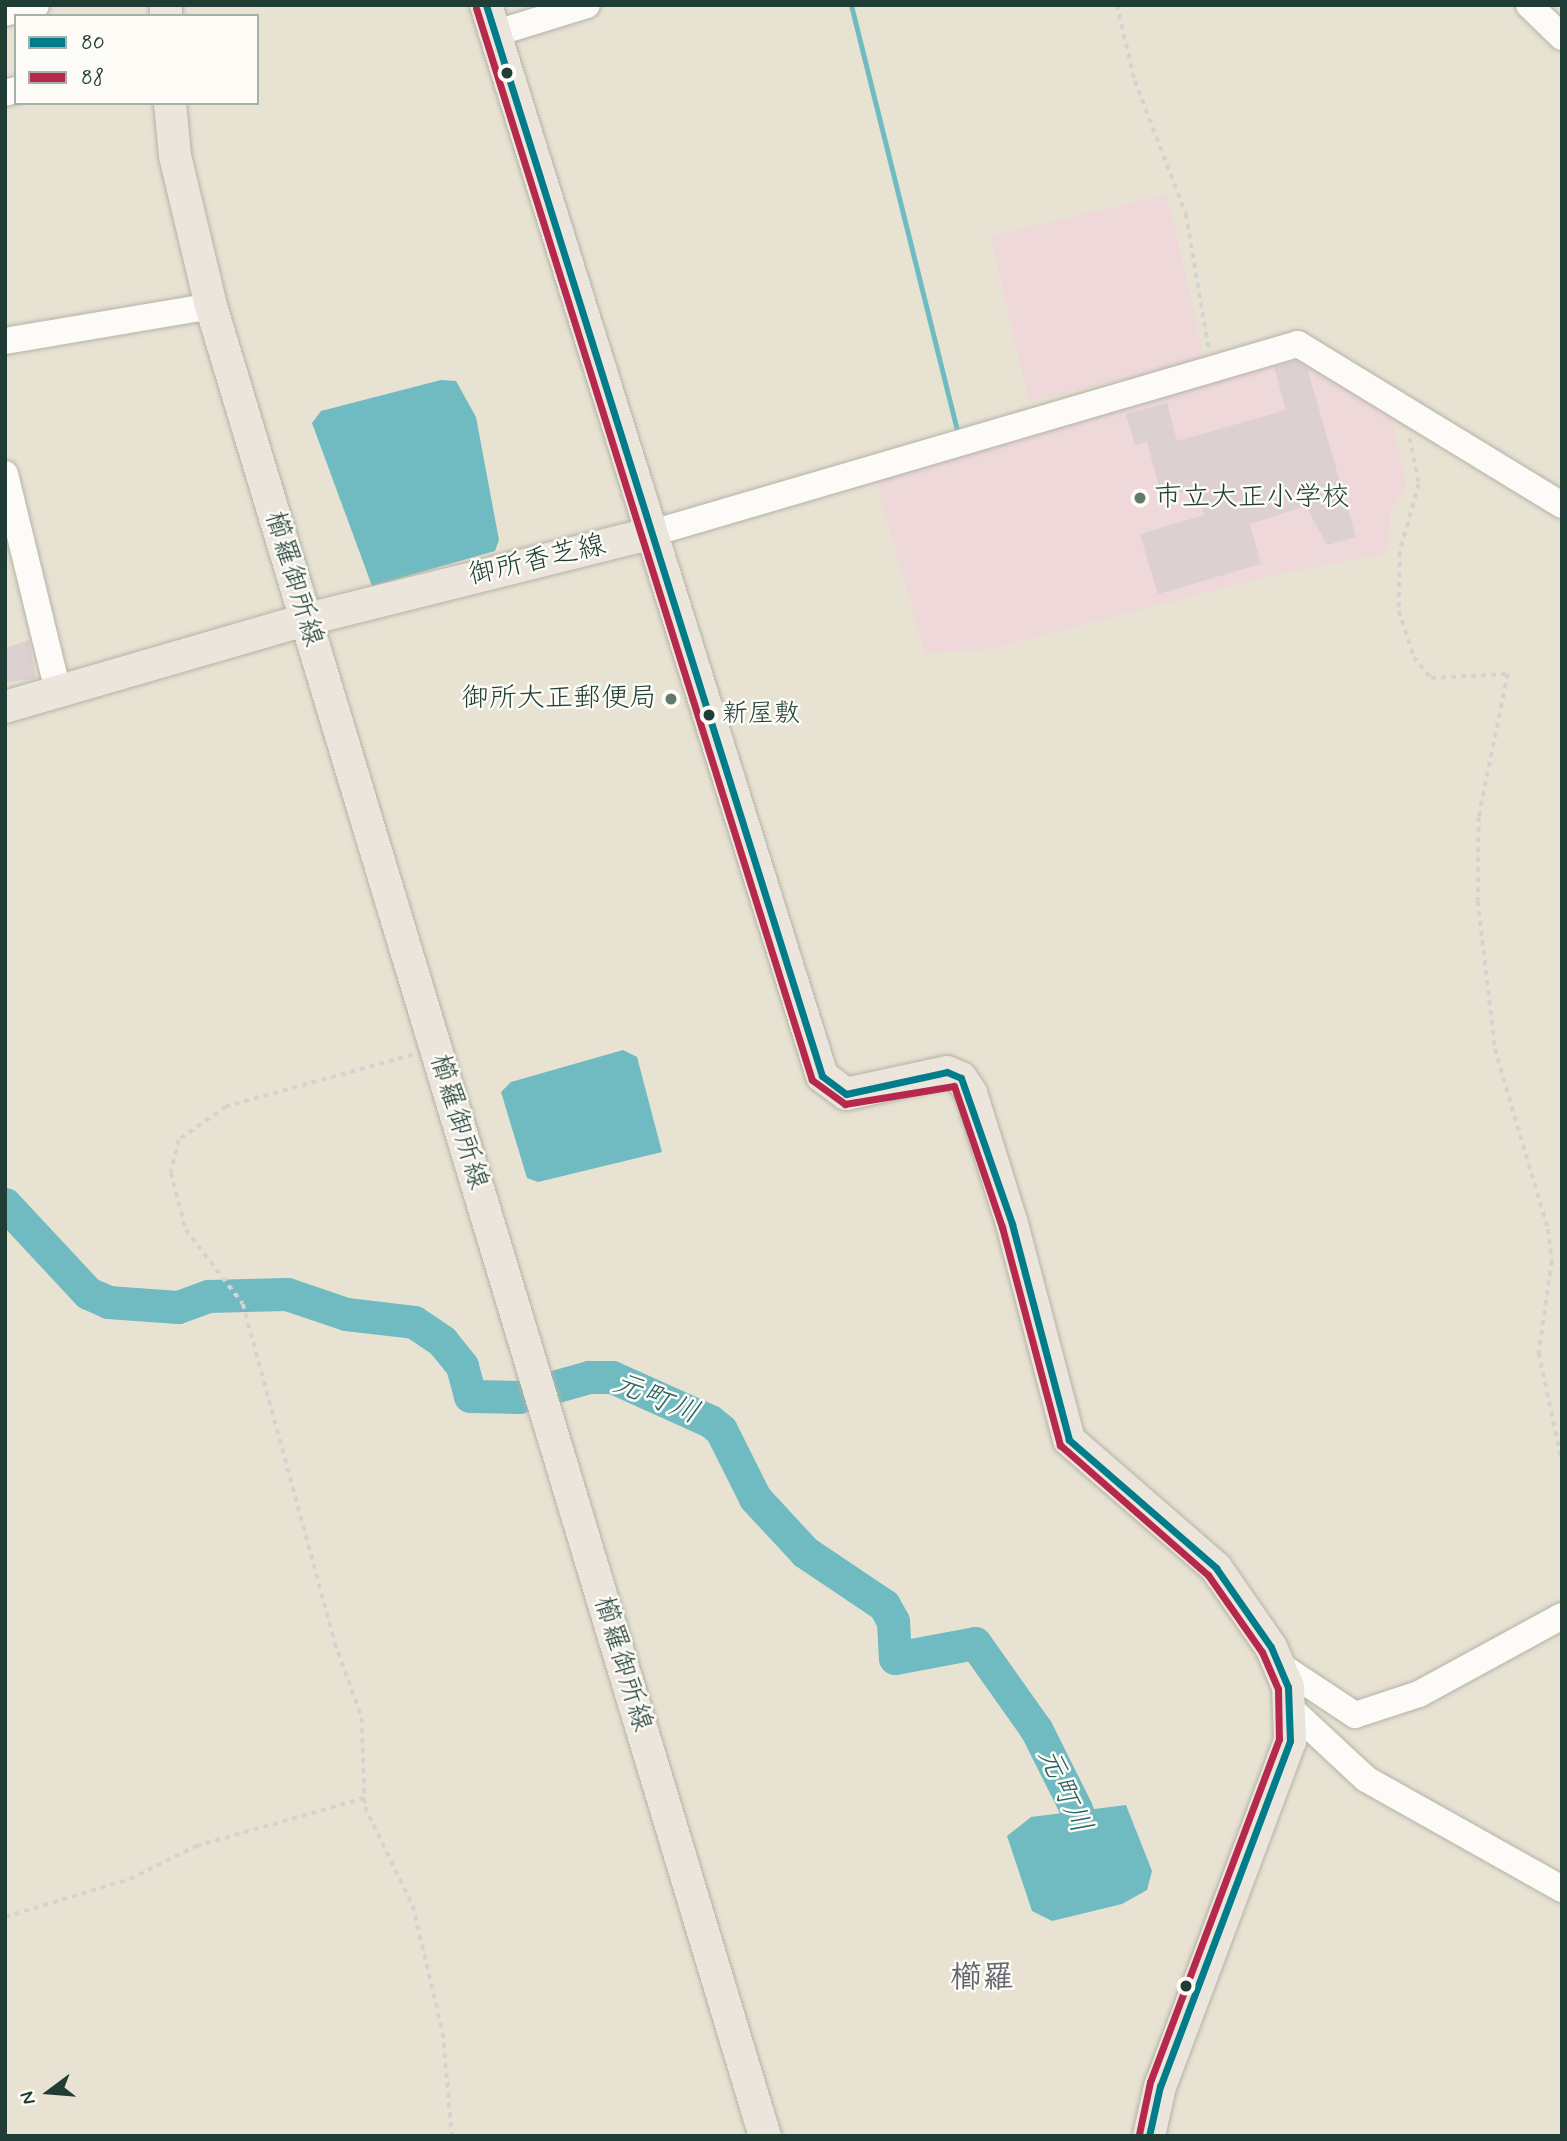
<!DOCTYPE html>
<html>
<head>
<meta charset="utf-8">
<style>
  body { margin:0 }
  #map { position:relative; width:1567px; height:2141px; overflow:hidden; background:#e8e2d2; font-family:Mynerve,"Klee One",sans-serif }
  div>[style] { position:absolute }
  .built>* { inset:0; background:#eed8da; transform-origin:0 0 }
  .water>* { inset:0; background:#70bbc1 }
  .stream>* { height:5px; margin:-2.5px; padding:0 2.5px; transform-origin:2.5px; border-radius:2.5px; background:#70bbc1 }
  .river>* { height:33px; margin:-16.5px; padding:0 16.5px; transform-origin:16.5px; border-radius:16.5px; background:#70bbc1 }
  .building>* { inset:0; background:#dcd0d0 }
  .path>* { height:3.5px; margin-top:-1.75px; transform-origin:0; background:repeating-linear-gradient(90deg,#d3d4cf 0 5px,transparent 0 10px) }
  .roads { filter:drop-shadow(0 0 2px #b3b3a8) drop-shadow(0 0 2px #b3b3a8) }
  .minor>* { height:26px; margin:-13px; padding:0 13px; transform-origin:13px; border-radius:13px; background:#fcfbf8 }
  .major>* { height:32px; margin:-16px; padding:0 16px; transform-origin:16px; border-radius:16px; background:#ece5db }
  .bus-1>* { height:7px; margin:-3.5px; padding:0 3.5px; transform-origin:3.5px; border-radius:3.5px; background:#007c8a }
  .bus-2>* { height:7px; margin:-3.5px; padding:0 3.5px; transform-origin:3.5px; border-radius:3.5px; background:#b6294c }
  .dots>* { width:19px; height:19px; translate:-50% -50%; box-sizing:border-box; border:4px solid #fdfcf7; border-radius:50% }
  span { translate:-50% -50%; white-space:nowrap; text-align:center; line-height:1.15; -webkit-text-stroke:5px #fdfcf7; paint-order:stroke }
  .bus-label { font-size:26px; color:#1f3d34 }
  .left { translate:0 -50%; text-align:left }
  .poi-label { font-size:28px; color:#1f3d34 }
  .right { translate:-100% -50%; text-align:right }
  .street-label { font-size:28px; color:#1f3d34 }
  .water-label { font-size:30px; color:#296363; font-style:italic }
  .quarter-label { font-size:32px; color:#64666e; font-weight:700 }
  .frame { position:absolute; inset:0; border:7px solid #1f3d34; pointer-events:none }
  .legend { position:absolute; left:14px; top:14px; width:245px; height:91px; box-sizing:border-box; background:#fdfcf7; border:2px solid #a4b0a9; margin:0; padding:9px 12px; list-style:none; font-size:21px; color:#1f3d34 }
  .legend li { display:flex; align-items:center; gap:14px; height:35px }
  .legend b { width:35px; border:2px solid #a4b0a9 }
  .north { position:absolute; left:14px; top:2057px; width:70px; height:70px; -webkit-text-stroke:5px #fdfcf7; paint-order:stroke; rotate:254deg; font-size:19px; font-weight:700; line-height:28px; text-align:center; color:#1f3d34 }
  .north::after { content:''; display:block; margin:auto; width:24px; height:32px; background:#1f3d34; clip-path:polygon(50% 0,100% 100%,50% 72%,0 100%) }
</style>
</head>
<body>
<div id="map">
  <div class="built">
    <i style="left:1167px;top:195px;width:170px;height:181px;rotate:77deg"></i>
    <i style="clip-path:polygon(1302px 353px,1390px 410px,1406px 485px,1391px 511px,1387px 553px,1269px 576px,990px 649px,925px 653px,875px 479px)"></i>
  </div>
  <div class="water">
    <i style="clip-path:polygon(441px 380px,456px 381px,476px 417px,499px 540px,495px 551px,372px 586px,312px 423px,321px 411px)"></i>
    <i style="clip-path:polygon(623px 1050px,637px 1057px,662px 1152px,538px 1182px,527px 1178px,501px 1092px,511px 1082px)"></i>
    <i style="clip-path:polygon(1126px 1805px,1152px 1871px,1147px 1890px,1122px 1904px,1052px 1921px,1032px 1911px,1007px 1836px,1031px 1817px)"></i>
  </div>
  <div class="stream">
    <i style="left:851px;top:5px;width:438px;rotate:76deg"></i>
  </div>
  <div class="river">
    <i style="left:5px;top:1204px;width:122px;rotate:47deg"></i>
    <i style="left:88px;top:1293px;width:22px;rotate:24deg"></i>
    <i style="left:108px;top:1302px;width:70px;rotate:4.1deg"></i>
    <i style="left:178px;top:1307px;width:32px;rotate:-20deg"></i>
    <i style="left:208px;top:1296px;width:79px;rotate:-1.5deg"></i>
    <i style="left:287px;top:1294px;width:62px;rotate:18.7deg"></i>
    <i style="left:346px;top:1314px;width:68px;rotate:6.7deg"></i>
    <i style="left:414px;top:1322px;width:34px;rotate:34deg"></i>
    <i style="left:442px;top:1341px;width:32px;rotate:51deg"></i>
    <i style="left:462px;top:1366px;width:31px;rotate:75deg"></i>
    <i style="left:470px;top:1396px;width:48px;rotate:1.2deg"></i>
    <i style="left:518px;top:1397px;width:74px;rotate:-15.7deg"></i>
    <i style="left:589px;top:1377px;width:23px"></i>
    <i style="left:612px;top:1377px;width:107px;rotate:24.2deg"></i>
    <i style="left:710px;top:1421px;width:14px;rotate:39deg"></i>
    <i style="left:721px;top:1430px;width:76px;rotate:63.4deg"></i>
    <i style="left:755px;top:1498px;width:74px;rotate:47.2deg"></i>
    <i style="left:805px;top:1552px;width:95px;rotate:33.9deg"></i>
    <i style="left:884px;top:1605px;width:18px;rotate:61deg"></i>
    <i style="left:893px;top:1621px;width:37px;rotate:87deg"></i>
    <i style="left:895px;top:1658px;width:81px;rotate:-10.6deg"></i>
    <i style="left:975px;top:1643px;width:105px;rotate:54.7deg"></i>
    <i style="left:1036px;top:1729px;width:89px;rotate:63.4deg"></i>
    <i style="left:1076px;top:1809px;width:46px;rotate:71.2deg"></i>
  </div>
  <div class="building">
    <i style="clip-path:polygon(1296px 361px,1307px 368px,1356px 537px,1327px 545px,1306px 506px,1250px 524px,1261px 564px,1158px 594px,1140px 534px,1204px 515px,1197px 488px,1162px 498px,1147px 442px,1135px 445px,1126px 414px,1167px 403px,1177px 441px,1286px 410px,1274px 367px)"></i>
    <i style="clip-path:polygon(29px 640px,36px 679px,5px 682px,5px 648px)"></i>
  </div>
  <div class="path">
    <i style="left:1117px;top:5px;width:78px;rotate:76.7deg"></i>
    <i style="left:1135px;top:81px;width:142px;rotate:69deg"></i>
    <i style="left:1186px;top:214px;width:138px;rotate:80.4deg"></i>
    <i style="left:1410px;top:438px;width:47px;rotate:78.9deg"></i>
    <i style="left:1419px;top:484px;width:71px;rotate:105.6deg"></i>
    <i style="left:1400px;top:552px;width:59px;rotate:91deg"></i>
    <i style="left:1399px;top:611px;width:48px;rotate:71.9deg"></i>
    <i style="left:1414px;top:657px;width:27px;rotate:51deg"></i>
    <i style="left:1431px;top:678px;width:77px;rotate:-3deg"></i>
    <i style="left:1508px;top:674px;width:146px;rotate:101.5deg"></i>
    <i style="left:1479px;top:817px;width:84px;rotate:90.7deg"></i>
    <i style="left:1478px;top:901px;width:149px;rotate:83.4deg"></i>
    <i style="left:1495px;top:1049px;width:188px;rotate:73.6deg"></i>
    <i style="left:1548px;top:1229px;width:32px;rotate:83deg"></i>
    <i style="left:1552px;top:1261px;width:93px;rotate:98deg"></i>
    <i style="left:1539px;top:1353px;width:111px;rotate:78.1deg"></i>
    <i style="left:413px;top:1055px;width:194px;rotate:164.5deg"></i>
    <i style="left:226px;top:1107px;width:57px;rotate:144.9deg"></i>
    <i style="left:179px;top:1140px;width:34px;rotate:104deg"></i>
    <i style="left:171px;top:1173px;width:59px;rotate:75.3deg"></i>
    <i style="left:186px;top:1230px;width:93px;rotate:52.4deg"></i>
    <i style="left:243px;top:1304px;width:351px;rotate:74.8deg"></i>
    <i style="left:335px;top:1643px;width:80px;rotate:70.2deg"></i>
    <i style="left:362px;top:1718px;width:89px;rotate:88.1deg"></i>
    <i style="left:365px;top:1807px;width:110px;rotate:64.1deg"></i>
    <i style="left:413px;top:1906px;width:130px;rotate:76.7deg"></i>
    <i style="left:443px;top:2033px;width:103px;rotate:85deg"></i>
    <i style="left:5px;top:1917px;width:131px;rotate:-16.9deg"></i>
    <i style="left:130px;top:1879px;width:74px;rotate:-26.6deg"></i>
    <i style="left:196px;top:1846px;width:175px;rotate:-15.9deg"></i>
  </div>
  <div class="roads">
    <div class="minor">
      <i style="left:1529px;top:5px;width:46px;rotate:44.1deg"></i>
      <i style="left:5px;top:13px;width:32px;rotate:-14deg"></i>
      <i style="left:493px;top:34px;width:98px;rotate:-17.1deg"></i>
      <i style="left:5px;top:93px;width:11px;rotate:-15deg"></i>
      <i style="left:5px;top:341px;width:209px;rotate:-9.6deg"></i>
      <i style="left:5px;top:474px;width:224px;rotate:76.3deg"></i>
      <i style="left:649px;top:534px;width:676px;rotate:-16.32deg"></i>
      <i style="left:1298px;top:344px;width:309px;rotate:31.4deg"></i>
      <i style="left:1281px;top:1666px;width:89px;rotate:33.5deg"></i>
      <i style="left:1355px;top:1715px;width:67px;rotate:-18.2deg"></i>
      <i style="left:1419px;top:1694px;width:163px;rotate:-28.6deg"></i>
      <i style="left:1292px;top:1710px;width:101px;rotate:43deg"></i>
      <i style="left:1366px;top:1779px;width:225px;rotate:29.3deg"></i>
    </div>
    <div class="major">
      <i style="left:486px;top:5px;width:1122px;rotate:72.58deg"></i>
      <i style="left:822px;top:1076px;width:30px;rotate:37deg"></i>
      <i style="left:846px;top:1094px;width:103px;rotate:-12.3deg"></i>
      <i style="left:947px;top:1072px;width:15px;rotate:23deg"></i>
      <i style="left:961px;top:1078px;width:18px;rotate:56deg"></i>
      <i style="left:971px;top:1093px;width:137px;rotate:72.6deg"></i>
      <i style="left:1012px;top:1224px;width:223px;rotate:75.2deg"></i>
      <i style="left:1069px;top:1440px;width:195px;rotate:41deg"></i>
      <i style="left:1216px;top:1568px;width:96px;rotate:55.2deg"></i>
      <i style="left:1271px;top:1647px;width:43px;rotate:67deg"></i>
      <i style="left:1288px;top:1687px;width:54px;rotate:87.9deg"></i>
      <i style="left:1290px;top:1741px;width:369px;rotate:110.6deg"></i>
      <i style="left:1160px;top:2086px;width:51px;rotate:102.4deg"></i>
      <i style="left:166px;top:16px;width:11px;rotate:-90deg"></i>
      <i style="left:170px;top:103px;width:53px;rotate:84.6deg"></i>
      <i style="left:175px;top:156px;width:154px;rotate:76.5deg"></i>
      <i style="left:211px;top:306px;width:1912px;rotate:73.16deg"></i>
      <i style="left:5px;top:707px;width:311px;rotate:-16.2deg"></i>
      <i style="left:304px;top:620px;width:356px;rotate:-14deg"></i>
    </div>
  </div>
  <div class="bus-1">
    <i style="left:486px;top:5px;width:1122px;rotate:72.58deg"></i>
    <i style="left:822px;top:1076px;width:30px;rotate:37deg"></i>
    <i style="left:846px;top:1094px;width:103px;rotate:-12.3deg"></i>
    <i style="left:947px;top:1072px;width:15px;rotate:23deg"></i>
    <i style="left:961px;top:1078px;width:155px;rotate:70.7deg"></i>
    <i style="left:1012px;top:1224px;width:223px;rotate:75.2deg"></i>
    <i style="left:1069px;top:1440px;width:195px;rotate:41deg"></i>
    <i style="left:1216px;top:1568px;width:96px;rotate:55.2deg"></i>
    <i style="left:1271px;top:1647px;width:43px;rotate:67deg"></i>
    <i style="left:1288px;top:1687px;width:54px;rotate:87.9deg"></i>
    <i style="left:1290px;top:1741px;width:369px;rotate:110.6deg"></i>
    <i style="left:1160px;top:2086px;width:51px;rotate:102.4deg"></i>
  </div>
  <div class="bus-2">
    <i style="left:476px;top:8px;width:1123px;rotate:72.6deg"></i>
    <i style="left:812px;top:1080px;width:41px;rotate:36deg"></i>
    <i style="left:845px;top:1104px;width:110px;rotate:-9.4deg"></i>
    <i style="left:954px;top:1086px;width:149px;rotate:71.2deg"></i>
    <i style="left:1002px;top:1227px;width:226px;rotate:75.1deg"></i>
    <i style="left:1060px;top:1445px;width:197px;rotate:41.3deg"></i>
    <i style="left:1208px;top:1575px;width:94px;rotate:55deg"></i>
    <i style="left:1262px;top:1652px;width:40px;rotate:66.6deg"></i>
    <i style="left:1278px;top:1689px;width:50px;rotate:88.9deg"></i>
    <i style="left:1279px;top:1739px;width:366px;rotate:110.6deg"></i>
    <i style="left:1150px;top:2082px;width:53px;rotate:101.9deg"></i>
  </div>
  <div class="dots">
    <i style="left:507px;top:73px;background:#1f3d34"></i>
    <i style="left:1140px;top:498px;background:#65776b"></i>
    <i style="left:671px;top:699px;background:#65776b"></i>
    <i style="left:709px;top:715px;background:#1f3d34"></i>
    <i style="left:1186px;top:1986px;background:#1f3d34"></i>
  </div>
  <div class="bus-label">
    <span class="left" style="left:722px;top:715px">新屋敷</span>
  </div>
  <div class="poi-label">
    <span class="left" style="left:1154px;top:498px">市立大正小学校</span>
    <span class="right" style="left:657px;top:699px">御所大正郵便局</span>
  </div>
  <div class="street-label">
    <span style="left:537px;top:561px;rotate:-13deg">御所香芝線</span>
    <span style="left:293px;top:579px;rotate:73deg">櫛羅御所線</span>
    <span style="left:458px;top:1122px;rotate:73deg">櫛羅御所線</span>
    <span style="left:622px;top:1664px;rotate:73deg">櫛羅御所線</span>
  </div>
  <div class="water-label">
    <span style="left:656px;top:1399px;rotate:22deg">元町川</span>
    <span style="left:1064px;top:1791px;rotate:66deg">元町川</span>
  </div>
  <div class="quarter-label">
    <span style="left:982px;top:1978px">櫛羅</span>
  </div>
  <div class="frame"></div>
  <ul class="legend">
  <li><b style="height:9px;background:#007c8a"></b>80</li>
  <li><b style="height:9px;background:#b6294c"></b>88</li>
  </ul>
  <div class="north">N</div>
</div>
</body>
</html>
